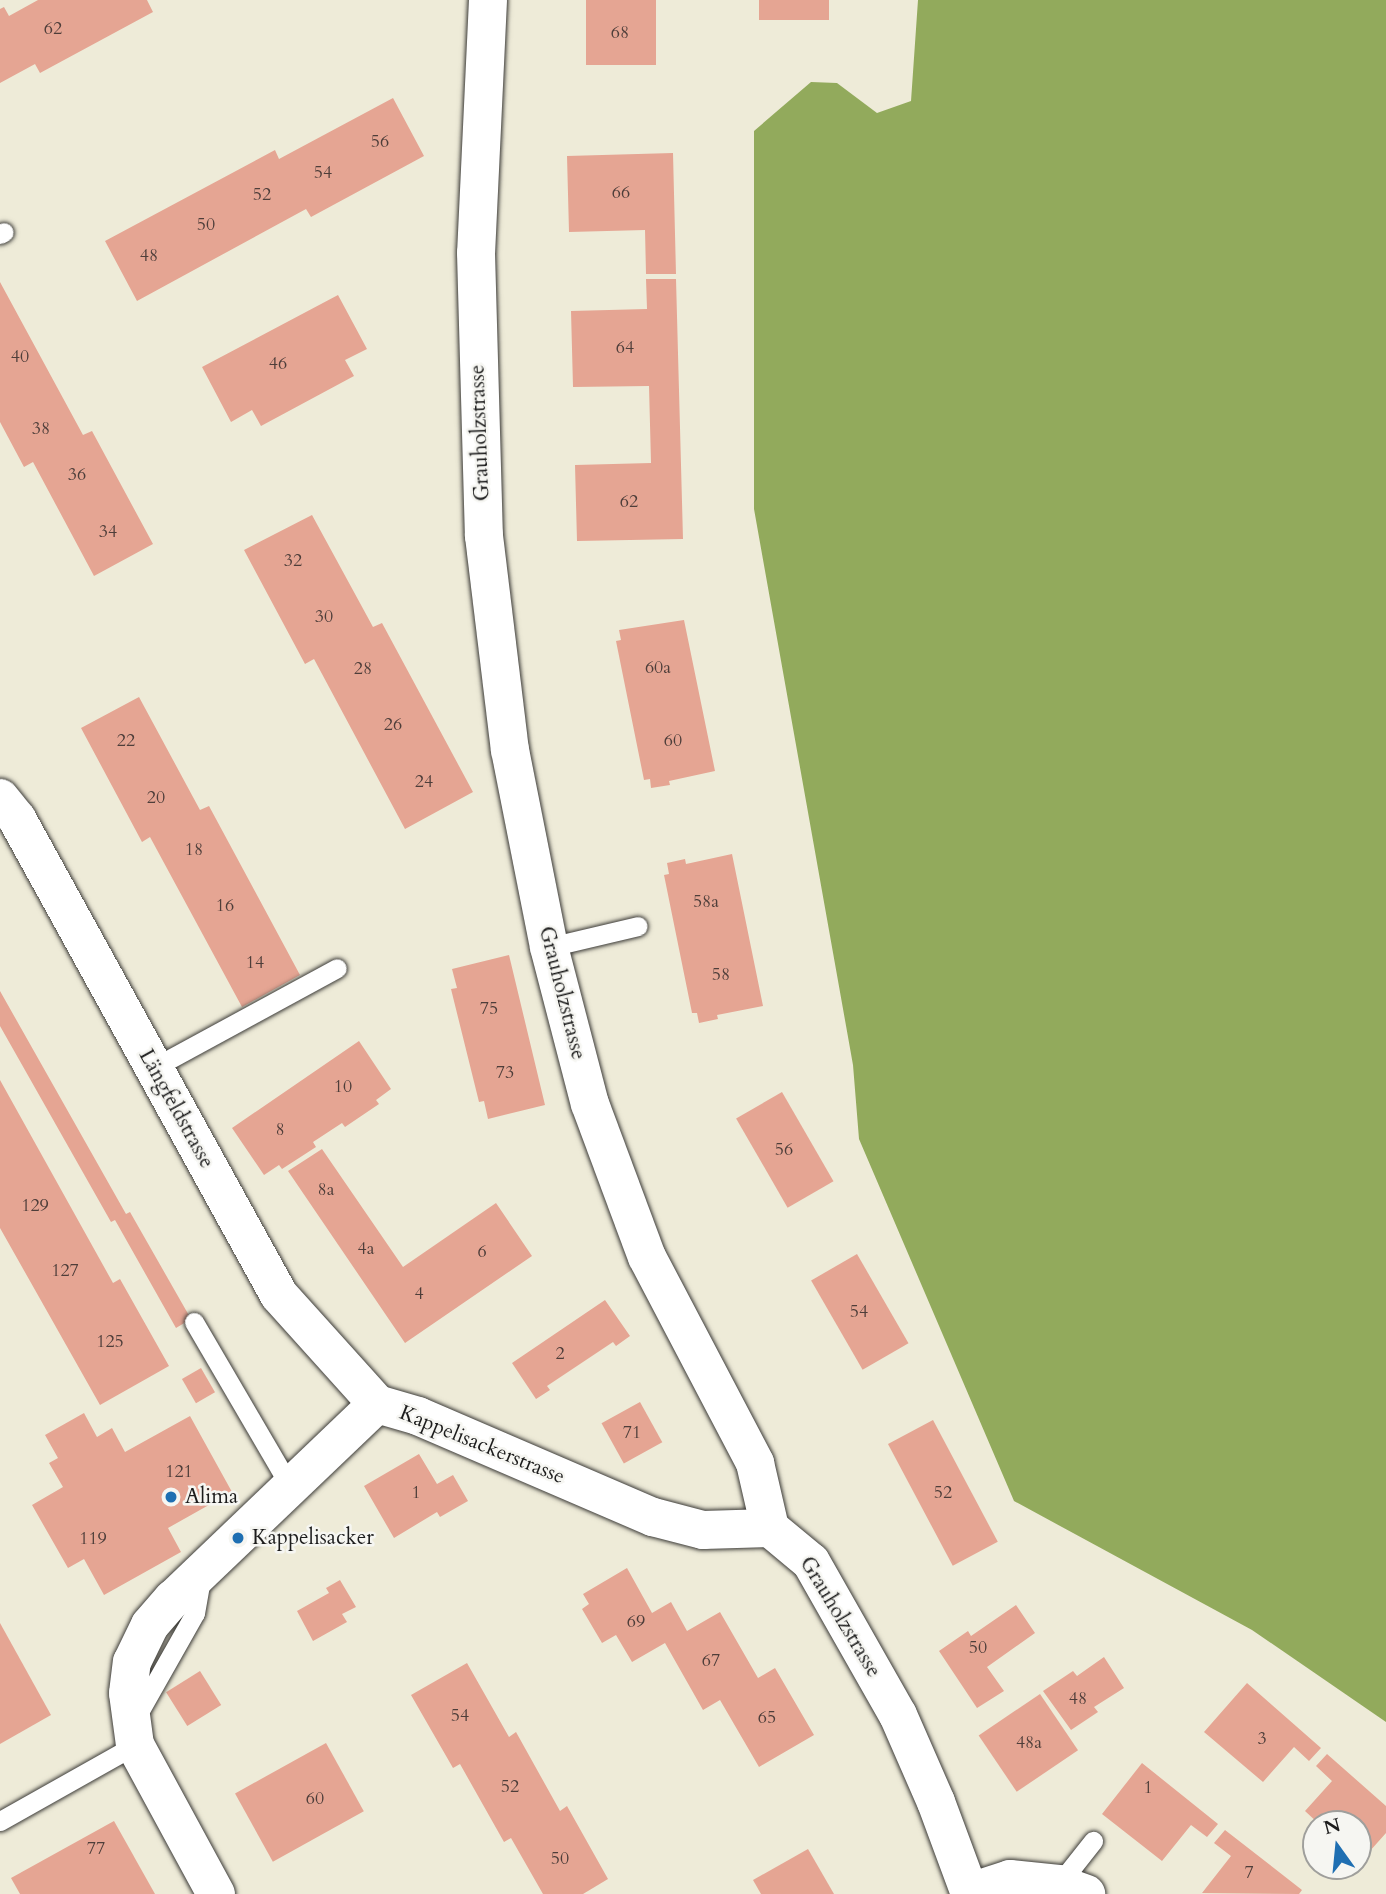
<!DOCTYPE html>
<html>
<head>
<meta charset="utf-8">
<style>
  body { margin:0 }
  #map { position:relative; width:1386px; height:1894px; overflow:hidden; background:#eeebd8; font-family:Cardo,serif }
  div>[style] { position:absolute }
  .forest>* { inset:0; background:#92aa5c }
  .building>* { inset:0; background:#e5a593; transform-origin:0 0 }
  .roads { filter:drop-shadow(0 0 2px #3c3b38) drop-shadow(0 0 2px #3c3b38) }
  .lane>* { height:19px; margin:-9.5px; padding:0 9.5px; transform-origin:9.5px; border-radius:9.5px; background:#fff }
  .street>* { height:38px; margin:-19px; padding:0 19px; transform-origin:19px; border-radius:19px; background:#fff }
  .secondary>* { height:38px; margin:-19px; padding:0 19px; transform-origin:19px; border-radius:19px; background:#fff }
  .dots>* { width:19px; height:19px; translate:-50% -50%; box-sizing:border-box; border:4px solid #f6f6f2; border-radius:50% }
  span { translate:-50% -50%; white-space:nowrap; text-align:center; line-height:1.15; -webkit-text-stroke:5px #f6f6f2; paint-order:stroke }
  .number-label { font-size:18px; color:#4e3e3a }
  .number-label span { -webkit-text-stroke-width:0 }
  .street-label { font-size:21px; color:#1c1c1c }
  .poi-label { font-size:21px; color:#1c1c1c }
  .left { translate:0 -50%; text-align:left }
  .north { position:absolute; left:1302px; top:1810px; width:70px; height:70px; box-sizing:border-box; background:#f6f6f2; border:2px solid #9f9f9c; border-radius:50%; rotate:345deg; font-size:19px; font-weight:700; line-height:28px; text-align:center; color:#1c1c1c }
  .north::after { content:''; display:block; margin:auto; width:24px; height:32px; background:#1f6fb2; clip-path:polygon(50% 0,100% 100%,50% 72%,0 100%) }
</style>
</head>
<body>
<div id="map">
  <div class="forest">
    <i style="clip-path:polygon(918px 0,1386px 0,1386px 1722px,1252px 1630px,1014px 1501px,859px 1139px,853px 1065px,754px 509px,754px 131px,811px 82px,837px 83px,877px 113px,911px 101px)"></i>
  </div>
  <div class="building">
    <i style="clip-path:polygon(38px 0,147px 0,153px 12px,40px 73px,35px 64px,0 83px,0 9px,4px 7px,9px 16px)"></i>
    <i style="left:586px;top:0;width:70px;height:65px"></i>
    <i style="left:759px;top:0;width:70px;height:20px"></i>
    <i style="clip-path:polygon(393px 98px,424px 156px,311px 217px,306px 209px,137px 301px,105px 241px,275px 150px,279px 159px)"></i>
    <i style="clip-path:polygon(673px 153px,676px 274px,646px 274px,645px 230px,569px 232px,567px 156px)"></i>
    <i style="clip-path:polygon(646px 279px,676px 279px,683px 539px,577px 541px,575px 465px,651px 463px,649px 386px,573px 387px,571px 311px,647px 309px)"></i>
    <i style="clip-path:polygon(0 282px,83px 435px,92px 431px,153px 544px,94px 576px,33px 462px,24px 467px,0 422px)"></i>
    <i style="clip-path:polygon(338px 295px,367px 349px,345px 360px,354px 376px,261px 426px,252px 410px,231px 422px,202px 367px)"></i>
    <i style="clip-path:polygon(312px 515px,373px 627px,382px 623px,473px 792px,405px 829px,314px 659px,305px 664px,244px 550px)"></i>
    <i style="clip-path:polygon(684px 620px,715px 771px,669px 781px,670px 785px,651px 788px,650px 779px,644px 780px,616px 641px,621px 640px,619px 630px)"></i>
    <i style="clip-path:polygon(139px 697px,200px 810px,209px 806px,300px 975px,242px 1007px,150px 837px,142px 842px,81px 728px)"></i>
    <i style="clip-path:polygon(732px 854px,763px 1006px,717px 1015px,718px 1019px,699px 1023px,697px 1013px,692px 1013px,664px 875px,669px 874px,667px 863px,685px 859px,686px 864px)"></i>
    <i style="clip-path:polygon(509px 955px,545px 1105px,488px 1119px,484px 1101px,479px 1102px,451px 989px,457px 988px,452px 969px)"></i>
    <i style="clip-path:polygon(0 991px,126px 1214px,130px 1212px,191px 1319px,176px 1328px,115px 1220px,111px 1222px,0 1026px)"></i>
    <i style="clip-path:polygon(359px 1041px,391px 1089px,376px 1100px,379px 1104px,345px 1127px,342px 1123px,313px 1142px,316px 1147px,282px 1169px,279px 1165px,264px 1175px,232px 1128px)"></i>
    <i style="clip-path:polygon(0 1080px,113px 1283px,120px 1279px,169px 1366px,100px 1405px,0 1228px)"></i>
    <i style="left:782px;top:1092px;width:103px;height:53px;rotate:60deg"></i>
    <i style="clip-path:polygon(322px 1149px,403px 1267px,496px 1203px,532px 1256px,405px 1343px,288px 1171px)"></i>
    <i style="left:857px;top:1254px;width:103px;height:53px;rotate:60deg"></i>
    <i style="clip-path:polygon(605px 1300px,630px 1336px,616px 1346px,613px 1342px,547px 1386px,550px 1390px,536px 1399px,512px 1363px)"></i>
    <i style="left:201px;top:1368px;width:28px;height:22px;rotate:60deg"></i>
    <i style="left:640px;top:1402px;width:46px;height:44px;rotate:61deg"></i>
    <i style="clip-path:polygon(84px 1413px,97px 1437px,112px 1428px,125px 1452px,190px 1416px,232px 1492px,168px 1528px,181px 1552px,104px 1595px,84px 1559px,68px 1568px,32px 1505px,63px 1487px,49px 1463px,58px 1458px,45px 1435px)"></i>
    <i style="left:933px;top:1420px;width:138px;height:51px;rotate:62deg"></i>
    <i style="clip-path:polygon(419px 1454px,437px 1484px,453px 1475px,468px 1501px,440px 1517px,437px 1512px,394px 1538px,364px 1486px)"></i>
    <i style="clip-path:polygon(627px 1568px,652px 1613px,671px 1602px,687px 1631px,720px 1612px,758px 1678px,775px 1668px,814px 1735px,759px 1767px,720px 1700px,703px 1710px,665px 1643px,632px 1662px,616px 1635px,602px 1643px,582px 1609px,589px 1604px,583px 1594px)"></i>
    <i style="clip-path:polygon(340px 1580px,356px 1607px,342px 1614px,347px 1622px,313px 1641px,297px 1611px,329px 1593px,326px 1588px)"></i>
    <i style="clip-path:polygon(1016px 1605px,1035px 1633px,987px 1667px,1004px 1691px,977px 1708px,939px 1651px,968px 1631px,971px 1636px)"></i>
    <i style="clip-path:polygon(0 1623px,51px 1715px,0 1744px)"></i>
    <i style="clip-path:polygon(1104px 1657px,1124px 1688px,1094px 1707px,1098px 1712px,1071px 1730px,1043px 1691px,1073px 1671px,1077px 1676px)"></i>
    <i style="clip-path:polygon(467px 1663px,509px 1737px,516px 1732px,560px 1811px,567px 1806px,608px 1879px,583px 1894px,543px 1894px,511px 1838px,504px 1842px,460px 1764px,453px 1768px,411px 1695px)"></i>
    <i style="left:200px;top:1671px;width:40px;height:40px;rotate:58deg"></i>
    <i style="clip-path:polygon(1247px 1683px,1321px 1748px,1309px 1761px,1294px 1747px,1263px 1782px,1204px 1732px)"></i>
    <i style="left:1040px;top:1694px;width:68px;height:74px;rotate:56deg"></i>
    <i style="left:326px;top:1743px;width:78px;height:104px;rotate:61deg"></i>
    <i style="clip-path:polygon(1327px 1754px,1386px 1806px,1386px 1833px,1361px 1861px,1358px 1858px,1358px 1824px,1319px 1824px,1305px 1811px,1332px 1781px,1316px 1766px)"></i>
    <i style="clip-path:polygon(1142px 1763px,1218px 1824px,1207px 1837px,1191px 1825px,1162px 1861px,1102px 1814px)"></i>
    <i style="clip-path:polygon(114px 1821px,155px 1894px,20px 1894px,11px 1878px)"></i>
    <i style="clip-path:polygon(1225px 1830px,1302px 1890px,1299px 1894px,1202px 1893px,1231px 1856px,1214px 1843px)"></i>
    <i style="clip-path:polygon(808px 1849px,834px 1894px,761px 1894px,753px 1880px)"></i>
  </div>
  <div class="roads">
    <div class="lane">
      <i style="left:0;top:234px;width:4px;rotate:-27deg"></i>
      <i style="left:549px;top:947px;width:91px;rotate:-13.3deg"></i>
      <i style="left:153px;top:1068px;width:209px;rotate:-28.5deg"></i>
      <i style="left:194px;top:1322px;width:190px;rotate:59.7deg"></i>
      <i style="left:135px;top:1719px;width:122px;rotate:-60.5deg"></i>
      <i style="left:195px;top:1613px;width:34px;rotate:-80deg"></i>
      <i style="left:0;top:1821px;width:155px;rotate:-29.4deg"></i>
      <i style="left:1059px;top:1884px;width:55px;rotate:-51.7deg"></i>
    </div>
    <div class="street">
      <i style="left:970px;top:1892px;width:42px;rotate:-18deg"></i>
      <i style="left:1010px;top:1879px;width:49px;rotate:5.8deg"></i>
      <i style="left:1059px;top:1884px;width:29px;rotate:20deg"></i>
      <i style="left:216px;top:1894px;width:170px;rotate:-118.5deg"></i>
      <i style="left:135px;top:1745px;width:52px;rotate:-97.7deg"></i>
      <i style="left:128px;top:1693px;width:31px;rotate:-83deg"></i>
      <i style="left:132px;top:1662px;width:41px;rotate:-64.1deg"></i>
      <i style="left:150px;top:1625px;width:35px;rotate:-49deg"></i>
      <i style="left:173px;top:1599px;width:282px;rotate:-43.7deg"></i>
    </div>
    <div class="secondary">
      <i style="left:488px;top:0;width:253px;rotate:92.7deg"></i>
      <i style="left:476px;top:253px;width:283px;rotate:88.4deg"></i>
      <i style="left:484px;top:536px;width:216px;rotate:83.1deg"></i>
      <i style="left:510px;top:750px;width:201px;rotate:78.8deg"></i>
      <i style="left:549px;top:947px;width:162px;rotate:75.4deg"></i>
      <i style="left:590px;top:1104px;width:163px;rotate:69.6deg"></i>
      <i style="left:647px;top:1257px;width:233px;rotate:62.3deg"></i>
      <i style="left:755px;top:1463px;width:67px;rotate:77deg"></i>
      <i style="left:770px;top:1528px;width:53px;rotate:39.7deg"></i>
      <i style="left:811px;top:1562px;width:176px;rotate:60.4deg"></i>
      <i style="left:898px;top:1715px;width:95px;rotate:66.4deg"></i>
      <i style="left:936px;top:1802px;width:98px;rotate:69.7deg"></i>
      <i style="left:0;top:798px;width:27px;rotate:51deg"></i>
      <i style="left:17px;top:819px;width:543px;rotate:61.17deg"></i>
      <i style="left:279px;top:1295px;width:147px;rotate:48deg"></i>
      <i style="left:377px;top:1404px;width:43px;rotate:16.3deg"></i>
      <i style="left:418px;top:1416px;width:256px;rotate:23.3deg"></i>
      <i style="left:653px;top:1517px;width:52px;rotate:14.6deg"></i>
      <i style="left:703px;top:1530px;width:67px;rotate:-1.7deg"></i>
    </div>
  </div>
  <div class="dots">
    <i style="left:171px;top:1497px;background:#1f6fb2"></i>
    <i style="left:238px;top:1538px;background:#1f6fb2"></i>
  </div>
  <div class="number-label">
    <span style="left:53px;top:29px">62</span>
    <span style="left:620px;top:33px">68</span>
    <span style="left:380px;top:142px">56</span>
    <span style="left:323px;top:173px">54</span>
    <span style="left:621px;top:193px">66</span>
    <span style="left:262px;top:195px">52</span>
    <span style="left:206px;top:225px">50</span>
    <span style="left:149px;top:256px">48</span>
    <span style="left:625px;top:348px">64</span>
    <span style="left:20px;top:357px">40</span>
    <span style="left:278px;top:364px">46</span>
    <span style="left:41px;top:429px">38</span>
    <span style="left:77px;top:475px">36</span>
    <span style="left:629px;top:502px">62</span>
    <span style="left:108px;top:532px">34</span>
    <span style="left:293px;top:561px">32</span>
    <span style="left:324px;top:617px">30</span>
    <span style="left:658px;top:668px">60a</span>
    <span style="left:363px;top:669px">28</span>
    <span style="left:393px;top:725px">26</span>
    <span style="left:126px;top:741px">22</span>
    <span style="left:673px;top:741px">60</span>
    <span style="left:424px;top:782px">24</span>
    <span style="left:156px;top:798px">20</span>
    <span style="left:194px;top:850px">18</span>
    <span style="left:706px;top:902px">58a</span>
    <span style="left:225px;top:906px">16</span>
    <span style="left:255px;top:963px">14</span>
    <span style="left:721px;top:975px">58</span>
    <span style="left:489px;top:1009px">75</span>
    <span style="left:505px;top:1073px">73</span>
    <span style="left:343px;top:1087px">10</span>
    <span style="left:280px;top:1130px">8</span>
    <span style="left:784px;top:1150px">56</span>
    <span style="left:326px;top:1190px">8a</span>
    <span style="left:35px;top:1206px">129</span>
    <span style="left:366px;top:1249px">4a</span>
    <span style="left:482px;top:1252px">6</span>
    <span style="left:65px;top:1271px">127</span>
    <span style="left:419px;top:1294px">4</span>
    <span style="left:859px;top:1312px">54</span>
    <span style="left:110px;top:1342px">125</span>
    <span style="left:560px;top:1354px">2</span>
    <span style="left:632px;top:1433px">71</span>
    <span style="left:179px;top:1472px">121</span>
    <span style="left:416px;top:1493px">1</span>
    <span style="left:943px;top:1493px">52</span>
    <span style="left:93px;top:1539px">119</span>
    <span style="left:636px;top:1622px">69</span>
    <span style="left:978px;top:1648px">50</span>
    <span style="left:711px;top:1661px">67</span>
    <span style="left:1078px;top:1699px">48</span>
    <span style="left:460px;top:1716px">54</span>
    <span style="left:767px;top:1718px">65</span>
    <span style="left:1262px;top:1739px">3</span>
    <span style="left:1029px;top:1743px">48a</span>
    <span style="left:510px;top:1787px">52</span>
    <span style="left:1148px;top:1788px">1</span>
    <span style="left:315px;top:1799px">60</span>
    <span style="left:96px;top:1849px">77</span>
    <span style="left:560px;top:1859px">50</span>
    <span style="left:1249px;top:1873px">7</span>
  </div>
  <div class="street-label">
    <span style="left:480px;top:433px;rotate:-92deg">Grauholzstrasse</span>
    <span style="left:562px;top:993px;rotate:76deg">Grauholzstrasse</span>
    <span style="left:176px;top:1109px;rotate:61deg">Längfeldstrasse</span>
    <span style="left:482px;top:1445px;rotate:22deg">Kappelisackerstrasse</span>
    <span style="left:840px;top:1617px;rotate:59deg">Grauholzstrasse</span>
  </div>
  <div class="poi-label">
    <span class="left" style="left:185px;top:1497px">Alima</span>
    <span class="left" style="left:252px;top:1538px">Kappelisacker</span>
  </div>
  <div class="north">N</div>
</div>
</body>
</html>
